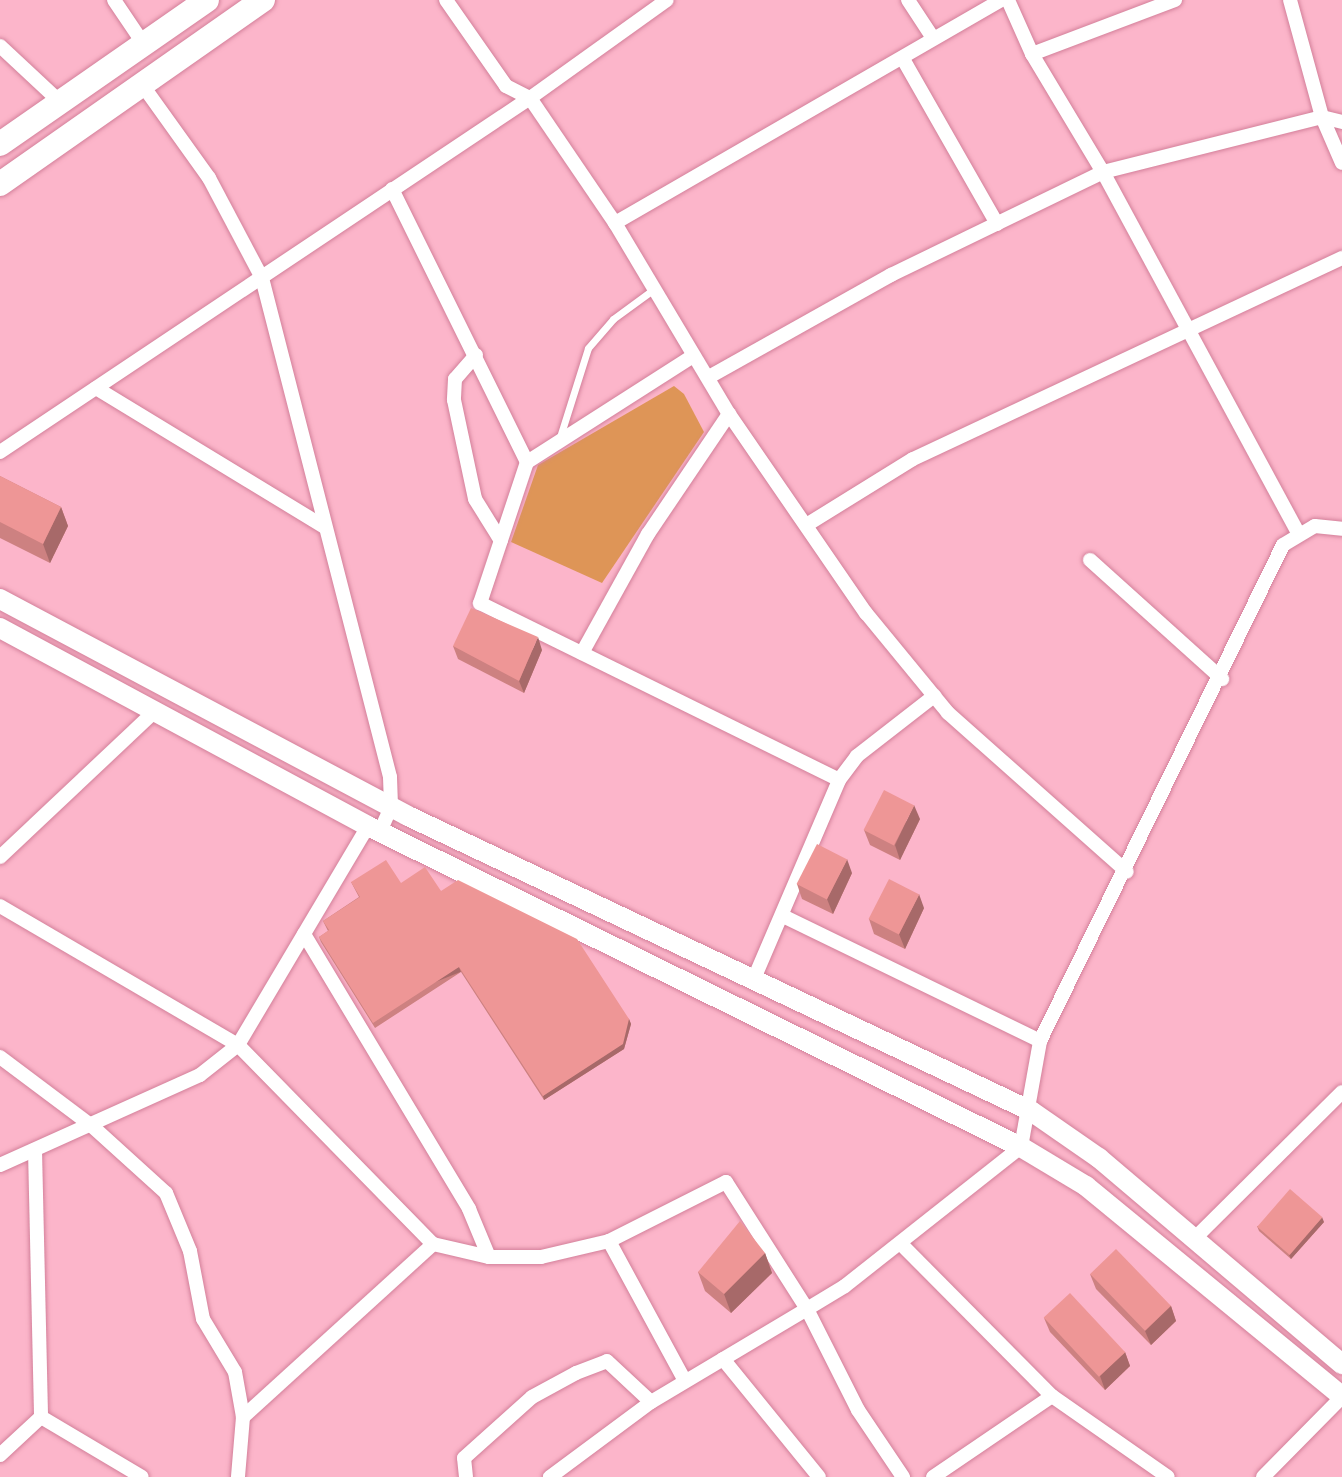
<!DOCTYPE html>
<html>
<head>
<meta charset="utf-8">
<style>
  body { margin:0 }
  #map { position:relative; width:1342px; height:1477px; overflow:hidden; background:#fcb5ca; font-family:"Fira Sans",sans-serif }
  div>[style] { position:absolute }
  .green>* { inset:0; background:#de9557 }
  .roads { filter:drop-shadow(0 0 2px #d3809a) drop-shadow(0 0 2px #d3809a) }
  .service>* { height:7px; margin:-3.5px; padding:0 3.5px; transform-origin:3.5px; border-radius:3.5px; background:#fff }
  .minor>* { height:14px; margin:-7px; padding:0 7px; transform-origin:7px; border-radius:7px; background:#fff }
  .secondary>* { height:20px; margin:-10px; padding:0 10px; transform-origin:10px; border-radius:10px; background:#fff }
  .primary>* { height:24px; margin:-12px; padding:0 12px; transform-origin:12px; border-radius:12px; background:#fff }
  .wall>* { inset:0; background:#cd8181 }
  .shaded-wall>* { inset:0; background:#a76969; transform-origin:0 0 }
  .building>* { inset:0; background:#ee9696; transform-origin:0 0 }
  span { translate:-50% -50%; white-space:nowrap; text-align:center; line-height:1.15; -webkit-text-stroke:8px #fec8d8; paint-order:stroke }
</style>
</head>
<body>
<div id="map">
  <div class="green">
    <i style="clip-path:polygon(674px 386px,684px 394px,704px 432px,602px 583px,511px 542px,538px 465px)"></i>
  </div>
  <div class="roads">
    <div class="service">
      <i style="left:559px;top:440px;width:96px;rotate:-72.5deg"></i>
      <i style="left:588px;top:348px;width:38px;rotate:-49deg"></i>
      <i style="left:613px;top:319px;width:51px;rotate:-36.2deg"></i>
    </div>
    <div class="minor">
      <i style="left:114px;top:0;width:52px;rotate:56deg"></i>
      <i style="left:446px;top:0;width:105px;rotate:55.1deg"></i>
      <i style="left:506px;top:86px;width:27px;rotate:27deg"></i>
      <i style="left:530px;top:98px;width:151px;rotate:55.8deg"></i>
      <i style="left:615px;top:223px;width:222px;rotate:59.2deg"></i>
      <i style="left:729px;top:414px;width:242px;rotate:55.5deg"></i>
      <i style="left:866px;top:613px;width:129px;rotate:50.6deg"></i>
      <i style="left:948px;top:713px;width:239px;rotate:41.6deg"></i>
      <i style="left:908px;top:0;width:45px;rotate:56.7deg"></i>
      <i style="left:1008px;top:0;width:59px;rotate:66deg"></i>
      <i style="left:1032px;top:54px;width:138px;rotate:59deg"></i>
      <i style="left:1103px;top:172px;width:412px;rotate:61.6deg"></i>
      <i style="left:1290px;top:0;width:121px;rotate:74.7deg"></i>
      <i style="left:1322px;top:117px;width:50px;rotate:66.5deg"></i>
      <i style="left:0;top:46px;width:82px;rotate:43deg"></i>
      <i style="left:1032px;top:54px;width:153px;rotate:-20.7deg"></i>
      <i style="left:903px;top:59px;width:190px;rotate:60.3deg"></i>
      <i style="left:141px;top:83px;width:117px;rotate:54.4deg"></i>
      <i style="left:209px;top:178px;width:113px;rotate:62.1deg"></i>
      <i style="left:262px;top:278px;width:515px;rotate:75.61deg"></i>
      <i style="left:390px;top:777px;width:30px;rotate:88deg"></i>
      <i style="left:391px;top:807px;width:27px;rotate:114deg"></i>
      <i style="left:392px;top:189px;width:305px;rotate:63.7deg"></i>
      <i style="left:615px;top:223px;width:446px;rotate:-30deg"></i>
      <i style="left:476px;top:355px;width:32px;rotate:131deg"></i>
      <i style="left:455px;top:379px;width:21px;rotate:93deg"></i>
      <i style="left:454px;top:400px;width:101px;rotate:78deg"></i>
      <i style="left:475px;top:499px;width:49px;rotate:58.2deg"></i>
      <i style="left:693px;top:356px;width:197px;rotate:147.4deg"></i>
      <i style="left:527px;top:462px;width:149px;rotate:108.4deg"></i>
      <i style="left:480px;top:603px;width:400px;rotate:26.2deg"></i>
      <i style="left:709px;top:377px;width:209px;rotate:-29.3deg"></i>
      <i style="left:891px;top:275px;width:236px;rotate:-25.9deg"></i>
      <i style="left:1103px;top:172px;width:226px;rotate:-14.1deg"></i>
      <i style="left:1322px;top:117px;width:21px;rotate:14deg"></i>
      <i style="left:96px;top:388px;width:266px;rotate:31.3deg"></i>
      <i style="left:0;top:452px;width:637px;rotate:-33.74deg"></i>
      <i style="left:530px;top:98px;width:168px;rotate:-35.6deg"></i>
      <i style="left:808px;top:524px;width:123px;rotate:-31.8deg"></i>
      <i style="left:913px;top:459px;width:474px;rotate:-25.1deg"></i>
      <i style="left:1090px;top:560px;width:178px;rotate:42deg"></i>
      <i style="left:582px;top:653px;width:136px;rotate:-61deg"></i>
      <i style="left:648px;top:534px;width:145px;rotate:-56deg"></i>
      <i style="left:0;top:857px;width:212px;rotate:-43.3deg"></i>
      <i style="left:0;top:906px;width:276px;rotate:30.3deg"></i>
      <i style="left:238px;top:1045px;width:279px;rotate:45.6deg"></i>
      <i style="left:433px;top:1244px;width:57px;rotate:13.1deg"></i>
      <i style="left:489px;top:1257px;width:52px"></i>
      <i style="left:541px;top:1257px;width:70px;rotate:-13.2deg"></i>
      <i style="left:609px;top:1241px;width:131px;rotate:-26.8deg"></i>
      <i style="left:726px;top:1182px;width:151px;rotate:57.5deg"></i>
      <i style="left:807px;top:1309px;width:182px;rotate:149.2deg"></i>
      <i style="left:651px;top:1402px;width:126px;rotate:143.4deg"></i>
      <i style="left:783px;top:916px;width:286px;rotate:25.9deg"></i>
      <i style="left:304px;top:934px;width:321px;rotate:59deg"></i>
      <i style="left:469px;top:1209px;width:52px;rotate:67.4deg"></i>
      <i style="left:753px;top:981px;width:219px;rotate:-66.8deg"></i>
      <i style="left:839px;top:780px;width:30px;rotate:-53deg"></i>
      <i style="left:857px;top:756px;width:98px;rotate:-37.9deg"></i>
      <i style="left:0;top:1057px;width:115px;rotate:36.9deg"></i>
      <i style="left:92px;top:1126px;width:100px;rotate:42.2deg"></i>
      <i style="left:166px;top:1193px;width:63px;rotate:67.5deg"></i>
      <i style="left:190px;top:1251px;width:69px;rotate:79.2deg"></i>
      <i style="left:203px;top:1319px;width:62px;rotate:58.9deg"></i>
      <i style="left:235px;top:1372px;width:46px;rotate:79.9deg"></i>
      <i style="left:243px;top:1417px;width:60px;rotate:94.8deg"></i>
      <i style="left:35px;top:1150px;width:267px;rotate:88.7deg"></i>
      <i style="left:0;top:1165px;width:219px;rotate:-24.2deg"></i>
      <i style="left:200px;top:1075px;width:48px;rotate:-38.3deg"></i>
      <i style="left:238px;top:1045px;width:255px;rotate:-59.3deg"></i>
      <i style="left:1195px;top:1238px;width:207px;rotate:-44.8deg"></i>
      <i style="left:609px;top:1241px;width:159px;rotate:61.5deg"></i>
      <i style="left:901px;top:1244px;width:214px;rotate:45.2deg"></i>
      <i style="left:1052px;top:1396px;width:141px;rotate:34.9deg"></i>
      <i style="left:723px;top:1359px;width:152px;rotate:50.9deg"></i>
      <i style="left:243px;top:1417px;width:257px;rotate:-42.3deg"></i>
      <i style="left:0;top:1455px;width:56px;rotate:-42.8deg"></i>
      <i style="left:41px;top:1417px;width:117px;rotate:30.7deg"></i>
      <i style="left:466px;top:1477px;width:19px;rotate:-96deg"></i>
      <i style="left:464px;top:1458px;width:91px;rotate:-41.9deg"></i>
      <i style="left:532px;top:1397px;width:50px;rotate:-28.6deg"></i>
      <i style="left:576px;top:1373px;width:33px;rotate:-21deg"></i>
      <i style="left:607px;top:1361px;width:60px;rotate:43deg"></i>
      <i style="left:903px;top:1477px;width:81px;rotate:-123.9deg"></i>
      <i style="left:858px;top:1410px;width:113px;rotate:-116.8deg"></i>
      <i style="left:807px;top:1309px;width:44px;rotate:-31.2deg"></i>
      <i style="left:845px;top:1286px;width:224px;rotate:-38.3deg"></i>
      <i style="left:1021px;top:1147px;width:108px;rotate:-79.8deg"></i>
      <i style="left:1040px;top:1041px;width:552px;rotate:-63.9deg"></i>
      <i style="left:1283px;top:545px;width:37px;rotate:-31deg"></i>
      <i style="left:1315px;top:526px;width:27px;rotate:6deg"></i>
      <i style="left:933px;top:1477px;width:144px;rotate:-34.2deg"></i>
      <i style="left:1263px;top:1477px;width:112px;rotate:-45.4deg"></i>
    </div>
    <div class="secondary">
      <i style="left:0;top:599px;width:462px;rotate:28deg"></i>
      <i style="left:408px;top:816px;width:689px;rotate:25.34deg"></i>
      <i style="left:1031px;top:1111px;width:83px;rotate:34.7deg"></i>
      <i style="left:1099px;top:1158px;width:319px;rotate:40.3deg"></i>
      <i style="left:0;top:628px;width:418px;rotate:28.3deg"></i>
      <i style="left:368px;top:826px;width:728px;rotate:26.18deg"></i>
      <i style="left:1021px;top:1147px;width:76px;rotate:31deg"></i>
      <i style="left:1086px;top:1186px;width:331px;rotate:39.4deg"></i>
    </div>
    <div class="primary">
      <i style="left:0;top:144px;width:252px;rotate:-34.8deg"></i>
      <i style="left:0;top:184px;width:321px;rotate:-35deg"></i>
    </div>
  </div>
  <div class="wall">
    <i style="clip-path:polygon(0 476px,61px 507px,68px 526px,50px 563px,0 538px)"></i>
    <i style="clip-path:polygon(453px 646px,542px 650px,524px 693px,458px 659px)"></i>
    <i style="clip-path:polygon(920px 819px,900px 860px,870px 845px,864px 830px)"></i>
    <i style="clip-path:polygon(852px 873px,833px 914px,802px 899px,797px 884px)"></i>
    <i style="clip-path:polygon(351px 882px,401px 883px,441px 891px,629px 1019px,631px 1024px,624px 1049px,544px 1100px,461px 972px,375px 1028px,321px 942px,319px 937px,328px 931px,323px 921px,359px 897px)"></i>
    <i style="clip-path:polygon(924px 908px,905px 949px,874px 934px,869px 919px)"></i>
    <i style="clip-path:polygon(1324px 1222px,1291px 1259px,1259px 1231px,1257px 1226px)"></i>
    <i style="clip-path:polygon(765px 1253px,772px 1273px,731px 1313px,705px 1291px,698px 1272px)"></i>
    <i style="clip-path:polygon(1090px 1274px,1171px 1306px,1176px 1321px,1151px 1345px,1096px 1289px)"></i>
    <i style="clip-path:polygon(1044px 1318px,1125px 1352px,1130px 1366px,1105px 1390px,1050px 1332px)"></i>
  </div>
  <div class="shaded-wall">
    <i style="clip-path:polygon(61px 507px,68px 526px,50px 563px,43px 544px)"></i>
    <i style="clip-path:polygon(538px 637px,542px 650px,524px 693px,519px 681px)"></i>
    <i style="clip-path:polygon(914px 805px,920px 819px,900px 860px,895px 845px)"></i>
    <i style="clip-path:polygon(847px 859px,852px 873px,833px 914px,827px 899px)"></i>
    <i style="clip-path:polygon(919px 894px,924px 908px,905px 949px,899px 934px)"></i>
    <i style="left:459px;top:967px;width:5px;height:103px;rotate:68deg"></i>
    <i style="clip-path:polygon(629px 1019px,631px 1024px,624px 1049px,544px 1100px,543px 1096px)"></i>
    <i style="clip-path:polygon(1322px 1217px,1324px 1222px,1291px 1259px,1289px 1255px)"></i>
    <i style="clip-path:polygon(765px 1253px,772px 1273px,731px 1313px,724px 1294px)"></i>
    <i style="clip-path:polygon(1171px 1306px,1176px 1321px,1151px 1345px,1145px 1331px)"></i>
    <i style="clip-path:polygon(1125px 1352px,1130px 1366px,1105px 1390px,1100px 1376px)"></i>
  </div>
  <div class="building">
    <i style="clip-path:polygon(0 476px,61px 507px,43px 544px,0 522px)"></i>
    <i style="clip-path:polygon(471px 608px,538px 637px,519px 681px,453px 646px)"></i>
    <i style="left:884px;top:790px;width:34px;height:45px;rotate:27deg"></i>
    <i style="left:817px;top:844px;width:34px;height:45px;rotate:27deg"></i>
    <i style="clip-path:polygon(386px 860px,401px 883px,425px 867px,441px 891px,458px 880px,577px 939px,629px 1019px,623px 1044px,543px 1096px,459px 967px,373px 1023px,319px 937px,329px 930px,323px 921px,360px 897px,351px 882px)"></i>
    <i style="left:889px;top:879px;width:34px;height:45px;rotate:27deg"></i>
    <i style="left:1290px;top:1189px;width:43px;height:50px;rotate:41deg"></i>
    <i style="clip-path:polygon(740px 1221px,765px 1253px,724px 1294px,698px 1272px)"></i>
    <i style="left:1116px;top:1249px;width:79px;height:36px;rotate:46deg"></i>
    <i style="left:1070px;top:1293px;width:81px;height:36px;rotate:47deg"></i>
  </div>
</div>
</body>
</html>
